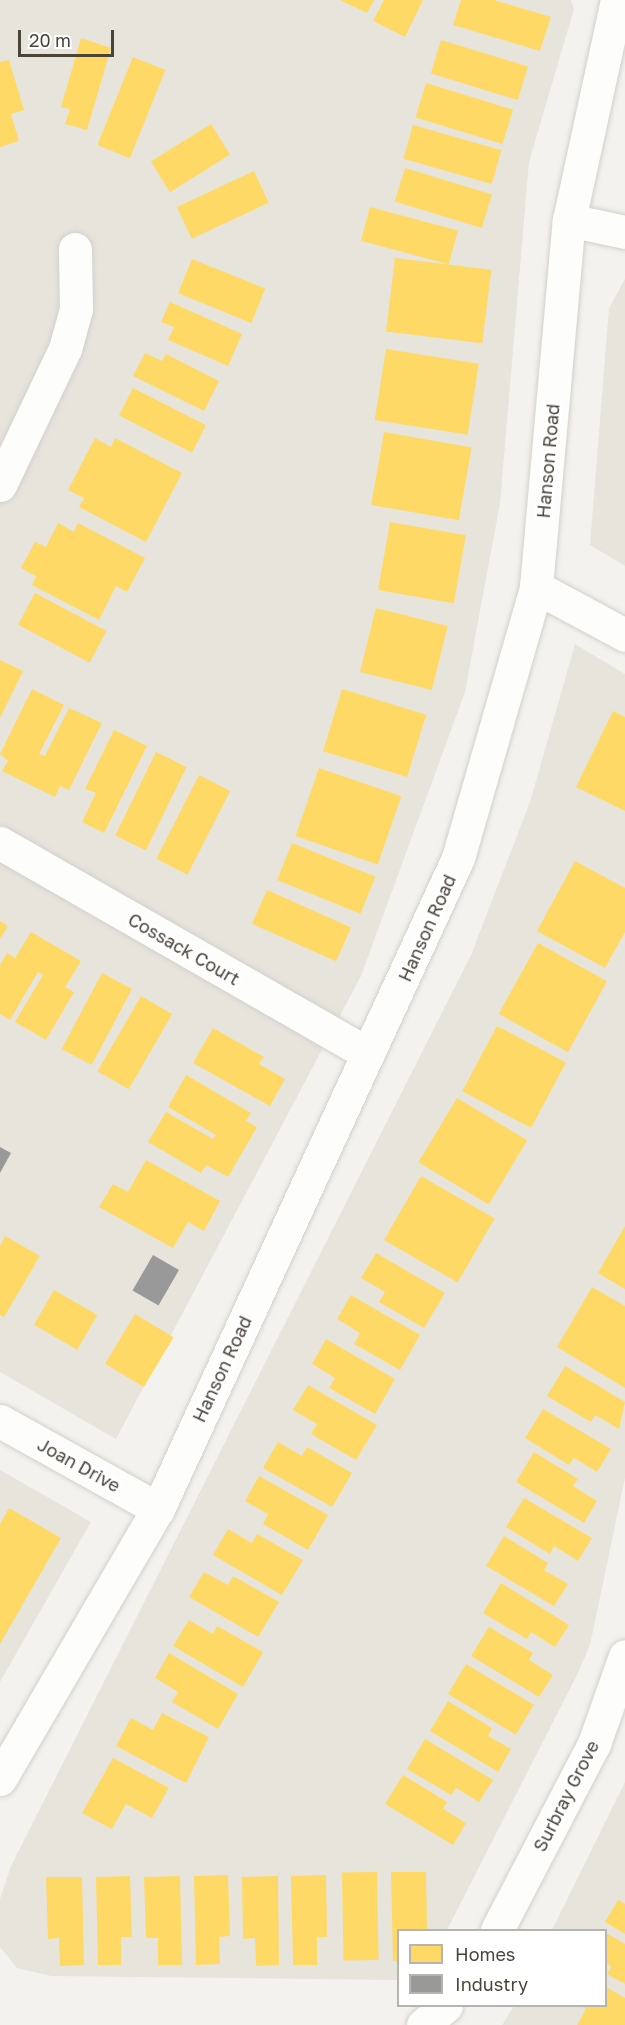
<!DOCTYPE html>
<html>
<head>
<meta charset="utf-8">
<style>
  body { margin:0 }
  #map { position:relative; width:625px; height:2025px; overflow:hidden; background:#f4f2ee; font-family:"Golos Text",sans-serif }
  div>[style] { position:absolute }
  .residential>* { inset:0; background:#e7e4dc }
  .homes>* { inset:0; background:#ffd966; transform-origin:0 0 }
  .industry>* { inset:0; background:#999; transform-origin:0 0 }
  .roads { filter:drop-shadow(0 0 2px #d2d0cb) drop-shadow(0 0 2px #d2d0cb) }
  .minor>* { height:33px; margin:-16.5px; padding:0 16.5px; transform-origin:16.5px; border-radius:16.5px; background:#fdfdfc }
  span { translate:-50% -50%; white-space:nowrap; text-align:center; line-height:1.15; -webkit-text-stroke:6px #fff; paint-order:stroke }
  .street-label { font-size:18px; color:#4b4439 }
  .legend { position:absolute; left:397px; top:1929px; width:210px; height:78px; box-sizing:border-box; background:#fff; border:2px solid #b7b4b0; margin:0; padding:8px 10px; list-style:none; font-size:18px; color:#4b4439 }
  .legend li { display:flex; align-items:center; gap:12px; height:30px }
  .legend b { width:30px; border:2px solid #b7b4b0 }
  .scale { position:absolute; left:18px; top:30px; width:96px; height:27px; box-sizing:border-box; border:3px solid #4b4439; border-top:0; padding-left:8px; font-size:18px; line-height:21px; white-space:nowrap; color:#4b4439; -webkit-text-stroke:4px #fff; paint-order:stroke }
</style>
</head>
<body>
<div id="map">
  <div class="residential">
    <i style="clip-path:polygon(0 0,571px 0,574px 9px,529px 162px,500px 503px,465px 692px,361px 976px,116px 1439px,0 1372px)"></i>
    <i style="clip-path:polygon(625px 279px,625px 566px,590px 545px,609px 308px)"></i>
    <i style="clip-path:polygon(575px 644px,625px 674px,625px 1478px,590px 1645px,578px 1673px,447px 1930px,398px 1930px,398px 1980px,51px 1976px,17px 1968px,0 1947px,0 1899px,11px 1866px,471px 955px,530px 802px)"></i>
    <i style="clip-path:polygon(0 1470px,91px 1522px,0 1682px)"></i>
    <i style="clip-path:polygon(625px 1782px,625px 2025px,502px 2025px,514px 2006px,606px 2006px,606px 1930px,552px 1930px)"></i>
  </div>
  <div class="homes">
    <i style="clip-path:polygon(340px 0,374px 0,367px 13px)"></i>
    <i style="clip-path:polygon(384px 0,423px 0,405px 37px,373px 21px)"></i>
    <i style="clip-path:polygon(461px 0,494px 0,551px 17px,540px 51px,453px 25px)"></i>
    <i style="clip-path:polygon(81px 38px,111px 48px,87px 130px,65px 124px,70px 109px,61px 107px)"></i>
    <i style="left:441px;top:40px;width:91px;height:35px;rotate:17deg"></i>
    <i style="left:133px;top:57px;width:35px;height:95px;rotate:22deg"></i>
    <i style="clip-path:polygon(9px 60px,24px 110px,11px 114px,19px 141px,0 147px,0 62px)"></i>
    <i style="left:426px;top:83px;width:91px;height:36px;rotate:17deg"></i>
    <i style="left:211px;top:124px;width:36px;height:71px;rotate:58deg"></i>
    <i style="left:413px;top:125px;width:92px;height:35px;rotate:16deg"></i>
    <i style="left:405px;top:168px;width:91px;height:35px;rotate:17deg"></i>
    <i style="left:254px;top:171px;width:35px;height:85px;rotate:65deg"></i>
    <i style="left:370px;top:207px;width:91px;height:35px;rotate:15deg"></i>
    <i style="left:395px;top:258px;width:97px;height:74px;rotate:7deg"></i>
    <i style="left:192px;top:259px;width:79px;height:37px;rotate:22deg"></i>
    <i style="clip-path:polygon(170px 302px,242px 334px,228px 366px,168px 340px,174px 327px,161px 322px)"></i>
    <i style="left:386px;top:349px;width:94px;height:72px;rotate:9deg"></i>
    <i style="clip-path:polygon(145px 353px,162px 361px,166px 354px,219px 381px,204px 411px,133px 376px)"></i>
    <i style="left:133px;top:388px;width:82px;height:31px;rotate:27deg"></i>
    <i style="left:384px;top:432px;width:89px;height:74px;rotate:10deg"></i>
    <i style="clip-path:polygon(95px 438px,111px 447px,115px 438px,182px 473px,146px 542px,79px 507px,84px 498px,68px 490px)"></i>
    <i style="left:390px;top:522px;width:77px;height:69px;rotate:10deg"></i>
    <i style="clip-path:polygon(58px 523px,74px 532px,78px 523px,145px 558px,127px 592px,116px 586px,99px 620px,32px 585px,36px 576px,21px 568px,35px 542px,46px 547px)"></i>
    <i style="left:35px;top:593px;width:81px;height:36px;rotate:28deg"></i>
    <i style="left:376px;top:608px;width:74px;height:66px;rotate:14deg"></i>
    <i style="clip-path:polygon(0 660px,23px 671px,0 718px)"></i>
    <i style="clip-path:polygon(32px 689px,64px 705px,39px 754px,45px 756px,69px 708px,102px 723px,69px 790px,60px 786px,55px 797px,2px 771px,8px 761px,0 754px)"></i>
    <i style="left:342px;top:689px;width:88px;height:65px;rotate:17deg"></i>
    <i style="clip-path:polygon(613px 711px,625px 717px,625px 811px,576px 787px)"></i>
    <i style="clip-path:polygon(114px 730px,147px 746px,104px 833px,82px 822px,96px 793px,85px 789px)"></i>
    <i style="left:156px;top:752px;width:34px;height:93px;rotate:26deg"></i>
    <i style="left:319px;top:768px;width:87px;height:72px;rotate:19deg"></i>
    <i style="left:199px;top:775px;width:35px;height:94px;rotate:27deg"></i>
    <i style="left:292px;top:843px;width:90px;height:40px;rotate:22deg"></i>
    <i style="clip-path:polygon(575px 861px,625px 888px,625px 932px,605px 968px,537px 931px)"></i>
    <i style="left:267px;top:890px;width:92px;height:37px;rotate:24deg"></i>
    <i style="clip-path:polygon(0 921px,8px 926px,0 939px)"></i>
    <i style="clip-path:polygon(31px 932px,81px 961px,65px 987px,74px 992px,46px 1040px,15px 1022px,43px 975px,38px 972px,10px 1020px,0 1014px,0 965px,7px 953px,15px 958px)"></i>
    <i style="left:538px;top:943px;width:79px;height:81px;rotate:29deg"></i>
    <i style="left:102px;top:973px;width:34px;height:86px;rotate:28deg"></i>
    <i style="left:141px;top:996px;width:36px;height:87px;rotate:30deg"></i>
    <i style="left:497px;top:1026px;width:78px;height:74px;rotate:28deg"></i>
    <i style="clip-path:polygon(213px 1028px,264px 1057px,259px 1064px,285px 1079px,270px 1106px,193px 1063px)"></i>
    <i style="clip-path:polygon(186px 1075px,251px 1113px,246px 1121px,257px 1127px,228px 1177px,206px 1165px,201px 1173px,148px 1142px,166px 1112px,213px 1139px,216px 1135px,168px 1107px)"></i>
    <i style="left:457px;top:1098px;width:82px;height:75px;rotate:31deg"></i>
    <i style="clip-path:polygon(146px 1160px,220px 1201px,204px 1231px,188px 1222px,173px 1248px,99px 1207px,113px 1184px,128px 1192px)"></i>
    <i style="left:421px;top:1176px;width:85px;height:74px;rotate:30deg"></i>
    <i style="clip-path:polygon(625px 1226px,625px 1289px,598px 1273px)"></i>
    <i style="clip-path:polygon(5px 1236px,40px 1256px,4px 1317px,0 1315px,0 1246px)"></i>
    <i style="clip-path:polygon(376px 1253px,445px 1293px,424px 1328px,379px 1302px,385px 1292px,361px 1278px)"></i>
    <i style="clip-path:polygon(592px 1287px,625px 1306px,625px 1388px,557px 1347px)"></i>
    <i style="left:54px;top:1290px;width:50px;height:40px;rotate:30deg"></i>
    <i style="clip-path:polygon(351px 1295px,420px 1335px,400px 1370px,354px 1344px,360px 1333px,337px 1319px)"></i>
    <i style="left:135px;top:1314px;width:45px;height:58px;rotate:31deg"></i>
    <i style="clip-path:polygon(326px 1339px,395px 1379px,375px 1414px,329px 1388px,335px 1378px,312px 1364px)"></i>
    <i style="clip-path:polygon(565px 1366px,625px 1402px,619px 1429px,595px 1415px,591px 1422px,547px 1396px)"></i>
    <i style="clip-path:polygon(308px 1385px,377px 1425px,356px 1460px,311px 1434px,317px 1424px,293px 1410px)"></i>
    <i style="clip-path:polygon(543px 1409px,611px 1449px,597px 1472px,574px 1458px,569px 1465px,525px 1438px)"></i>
    <i style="clip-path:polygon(278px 1442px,302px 1456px,307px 1447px,352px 1473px,332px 1507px,263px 1468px)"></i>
    <i style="clip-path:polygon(534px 1452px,578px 1479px,573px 1486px,597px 1501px,584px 1523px,516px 1482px)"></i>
    <i style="clip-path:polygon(259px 1476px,328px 1515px,308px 1550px,263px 1524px,268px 1514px,245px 1501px)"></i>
    <i style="clip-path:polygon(524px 1498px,592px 1538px,578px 1561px,554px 1546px,550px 1554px,506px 1527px)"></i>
    <i style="clip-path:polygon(9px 1508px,61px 1538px,0 1644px,0 1524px)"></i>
    <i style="clip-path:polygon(228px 1529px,252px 1543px,257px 1534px,303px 1560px,282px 1595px,213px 1555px)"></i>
    <i style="clip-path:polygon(504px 1536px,548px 1563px,544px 1570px,568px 1584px,554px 1606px,486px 1566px)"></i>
    <i style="clip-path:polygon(204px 1572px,228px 1585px,233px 1576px,279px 1602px,258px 1637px,189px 1597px)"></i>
    <i style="clip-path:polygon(501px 1583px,569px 1625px,555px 1647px,531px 1632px,527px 1639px,483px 1613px)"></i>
    <i style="clip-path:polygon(189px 1620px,213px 1634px,217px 1626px,263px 1652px,243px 1687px,173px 1646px)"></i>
    <i style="clip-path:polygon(489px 1627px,533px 1653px,529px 1660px,553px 1675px,539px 1697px,471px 1656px)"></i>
    <i style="clip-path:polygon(169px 1653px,238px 1694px,218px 1729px,172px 1702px,178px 1692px,155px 1678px)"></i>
    <i style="left:466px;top:1664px;width:79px;height:35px;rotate:31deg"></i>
    <i style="clip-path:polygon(448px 1701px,492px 1728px,488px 1736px,511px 1749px,498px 1772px,430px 1731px)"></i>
    <i style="clip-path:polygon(162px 1713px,209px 1737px,186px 1783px,116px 1746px,131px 1718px,153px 1730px)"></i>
    <i style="clip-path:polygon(425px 1739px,493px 1780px,479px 1802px,456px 1788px,451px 1795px,407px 1769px)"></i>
    <i style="clip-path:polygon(113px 1758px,169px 1788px,152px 1818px,126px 1804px,112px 1829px,82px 1813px)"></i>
    <i style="clip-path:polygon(403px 1775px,447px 1802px,443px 1809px,466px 1823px,453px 1845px,385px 1804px)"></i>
    <i style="left:377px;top:1872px;width:88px;height:35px;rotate:89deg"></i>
    <i style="clip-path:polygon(391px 1872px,426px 1872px,427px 1930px,398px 1930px,398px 1961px,393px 1961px)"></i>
    <i style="clip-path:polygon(228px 1875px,230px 1936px,219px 1937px,220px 1964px,196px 1965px,194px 1876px)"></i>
    <i style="clip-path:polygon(326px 1875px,327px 1937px,317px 1937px,317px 1965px,293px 1965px,291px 1876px)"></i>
    <i style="clip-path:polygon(130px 1876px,132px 1937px,121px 1937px,121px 1965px,98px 1965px,96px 1877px)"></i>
    <i style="clip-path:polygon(180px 1876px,182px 1965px,158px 1965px,158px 1938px,146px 1938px,144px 1877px)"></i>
    <i style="clip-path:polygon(278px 1876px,279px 1965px,256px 1966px,255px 1938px,243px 1939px,242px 1877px)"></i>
    <i style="clip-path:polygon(46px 1877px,82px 1877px,84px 1965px,60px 1966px,59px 1938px,48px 1939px)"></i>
    <i style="clip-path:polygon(618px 1900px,625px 1904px,625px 1934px,605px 1922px)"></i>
    <i style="clip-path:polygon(606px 1933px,625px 1944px,625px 1984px,607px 1974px,611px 1967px,606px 1963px)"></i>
    <i style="clip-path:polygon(606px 1987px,625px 1998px,625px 2025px,577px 2025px,586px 2009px,580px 2006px,606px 2006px)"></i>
  </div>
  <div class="industry">
    <i style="clip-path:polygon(0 1147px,11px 1153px,0 1173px)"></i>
    <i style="left:153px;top:1255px;width:30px;height:41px;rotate:30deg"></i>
  </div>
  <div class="roads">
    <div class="minor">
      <i style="left:569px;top:220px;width:57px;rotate:12.1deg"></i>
      <i style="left:0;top:485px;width:151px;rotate:-64.5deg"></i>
      <i style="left:65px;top:349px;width:41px;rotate:-74.6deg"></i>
      <i style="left:76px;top:309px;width:60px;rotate:-91deg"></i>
      <i style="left:536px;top:587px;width:101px;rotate:28.3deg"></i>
      <i style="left:0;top:843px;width:424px;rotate:29.8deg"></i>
      <i style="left:0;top:1421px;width:181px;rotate:29.1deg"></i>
      <i style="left:0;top:1779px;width:313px;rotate:-59.7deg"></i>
      <i style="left:158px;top:1509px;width:717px;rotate:-65.26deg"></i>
      <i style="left:458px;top:858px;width:282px;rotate:-73.9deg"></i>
      <i style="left:536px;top:587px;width:368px;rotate:-84.9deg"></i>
      <i style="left:569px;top:220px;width:225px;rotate:-77.7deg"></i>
      <i style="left:497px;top:1930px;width:210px;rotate:-62.5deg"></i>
      <i style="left:594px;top:1744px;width:93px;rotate:-70.6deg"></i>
      <i style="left:423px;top:2025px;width:30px;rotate:-40deg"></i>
    </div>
  </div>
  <div class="street-label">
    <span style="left:548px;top:461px;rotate:-85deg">Hanson Road</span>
    <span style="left:427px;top:928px;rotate:-66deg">Hanson Road</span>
    <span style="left:184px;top:949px;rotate:30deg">Cossack Court</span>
    <span style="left:222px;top:1369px;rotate:-65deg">Hanson Road</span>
    <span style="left:79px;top:1465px;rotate:29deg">Joan Drive</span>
    <span style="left:566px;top:1796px;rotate:-63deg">Surbray Grove</span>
  </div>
  <ul class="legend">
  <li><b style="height:16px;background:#ffd966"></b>Homes</li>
  <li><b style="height:16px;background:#999"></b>Industry</li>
  </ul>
  <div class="scale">20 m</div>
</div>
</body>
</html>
